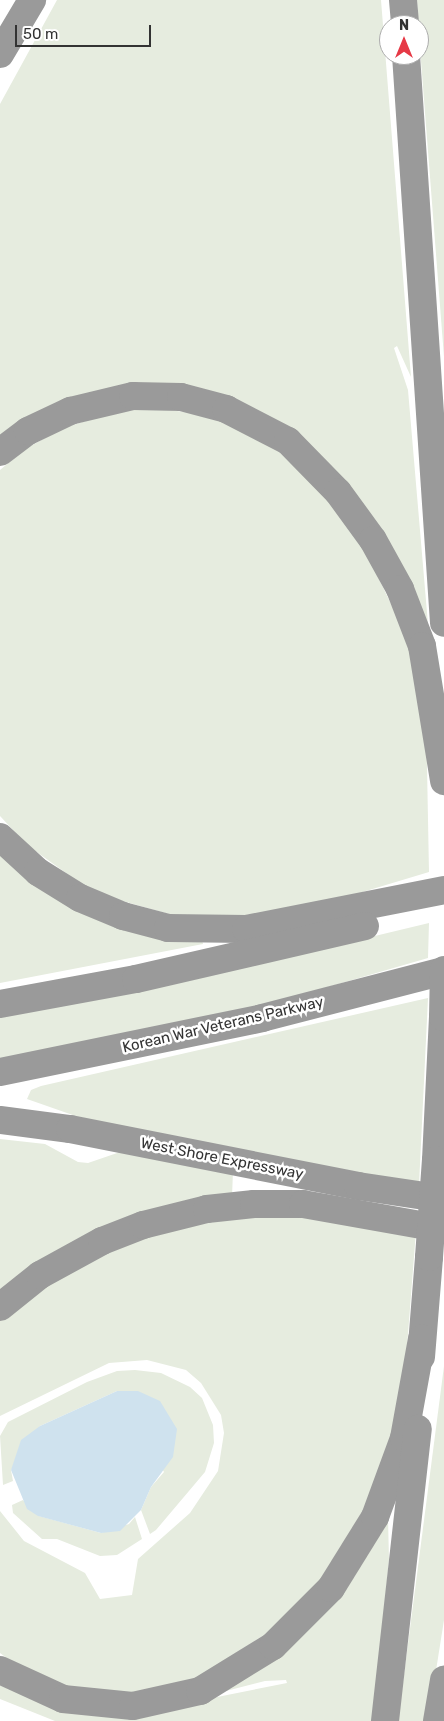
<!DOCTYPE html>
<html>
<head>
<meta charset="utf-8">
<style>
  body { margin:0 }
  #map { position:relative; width:444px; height:1721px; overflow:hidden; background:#fff; font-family:Rubik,sans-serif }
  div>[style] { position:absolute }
  .green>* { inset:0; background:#e6ecdf }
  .water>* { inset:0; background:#cfe2ee }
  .highway>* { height:28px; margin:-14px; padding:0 14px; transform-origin:14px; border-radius:14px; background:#9a9a9a }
  .highway-bridge>* { height:28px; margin:-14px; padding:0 14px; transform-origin:14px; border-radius:14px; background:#9a9a9a }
  span { translate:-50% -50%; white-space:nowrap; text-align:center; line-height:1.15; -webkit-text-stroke:5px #fff; paint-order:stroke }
  .street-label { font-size:15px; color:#333 }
  .north { position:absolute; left:379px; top:15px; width:50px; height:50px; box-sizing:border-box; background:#fff; border:1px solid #adadad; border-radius:50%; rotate:0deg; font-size:14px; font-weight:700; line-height:20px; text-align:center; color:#333 }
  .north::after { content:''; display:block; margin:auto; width:18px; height:22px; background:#e63946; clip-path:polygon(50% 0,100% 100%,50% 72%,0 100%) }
  .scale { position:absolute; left:15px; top:25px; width:136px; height:22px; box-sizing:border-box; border:2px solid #333; border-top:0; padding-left:6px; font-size:15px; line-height:18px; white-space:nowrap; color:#333; -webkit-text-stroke:4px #fff; paint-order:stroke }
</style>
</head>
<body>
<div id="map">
  <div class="green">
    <i style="clip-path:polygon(57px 0,381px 0,411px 377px,397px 346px,394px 348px,408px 390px,428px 624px,334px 473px,168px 387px,0 442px,0 104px)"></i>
    <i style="clip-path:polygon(417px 0,444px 0,444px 357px,421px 61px)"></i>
    <i style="clip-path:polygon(161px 409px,200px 414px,237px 426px,271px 444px,332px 503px,365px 550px,407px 637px,426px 714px,429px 872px,326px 903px,212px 920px,176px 916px,108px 897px,80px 883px,27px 845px,0 816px,0 470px,25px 449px,65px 427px,125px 410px)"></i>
    <i style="clip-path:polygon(0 850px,202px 940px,203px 944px,0 983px)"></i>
    <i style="clip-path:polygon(429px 923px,428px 958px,259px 1007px,0 1060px,0 1016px,192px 980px)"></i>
    <i style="clip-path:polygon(428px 998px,419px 1185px,87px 1120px,27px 1099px,31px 1090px,41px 1086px)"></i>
    <i style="clip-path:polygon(0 1139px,45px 1144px,78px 1162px,88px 1163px,123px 1151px,233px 1171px,232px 1197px,0 1296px)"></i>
    <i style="clip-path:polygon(272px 1213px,416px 1231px,407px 1347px,395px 1423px,372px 1492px,336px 1563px,272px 1630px,193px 1680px,141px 1692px,104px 1693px,69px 1687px,15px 1664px,0 1653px,0 1511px,24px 1541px,85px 1573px,100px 1599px,132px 1595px,138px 1559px,190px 1513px,218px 1471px,224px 1433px,221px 1415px,201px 1383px,186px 1370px,147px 1360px,109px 1363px,0 1416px,0 1320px,62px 1272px,161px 1230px)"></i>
    <i style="clip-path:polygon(444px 1366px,444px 1620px,428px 1721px,398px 1721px)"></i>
    <i style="clip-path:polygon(135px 1370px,161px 1373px,190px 1387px,202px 1398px,213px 1425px,214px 1443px,205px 1472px,156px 1530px,150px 1534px,141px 1510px,151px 1487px,164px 1472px,117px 1391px,40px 1426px,11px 1470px,13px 1481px,3px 1485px,0 1436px,8px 1422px,87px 1382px,117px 1371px)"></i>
    <i style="clip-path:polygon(23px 1500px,39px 1516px,101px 1533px,129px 1524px,135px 1517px,142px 1539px,117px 1555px,100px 1556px,57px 1539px,42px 1539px,13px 1513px,12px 1505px)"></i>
    <i style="clip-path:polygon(388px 1518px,389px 1559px,374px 1721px,55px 1721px,0 1699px,0 1679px,76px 1713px,117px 1717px,287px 1683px,286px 1680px,265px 1681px,226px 1691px,224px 1687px)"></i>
  </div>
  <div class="water">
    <i style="clip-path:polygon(117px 1391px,138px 1391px,160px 1401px,177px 1429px,173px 1457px,151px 1487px,141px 1510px,120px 1531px,101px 1533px,38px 1516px,27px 1509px,11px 1470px,21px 1440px,40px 1426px)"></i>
  </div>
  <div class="highway">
    <i style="left:403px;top:0;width:25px;rotate:85deg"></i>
    <i style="left:0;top:54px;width:63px;rotate:-59.3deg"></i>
    <i style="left:406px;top:55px;width:569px;rotate:86.17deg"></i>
    <i style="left:0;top:452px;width:35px;rotate:-37deg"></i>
    <i style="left:28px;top:431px;width:47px;rotate:-25.5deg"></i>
    <i style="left:70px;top:411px;width:65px;rotate:-13.4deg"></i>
    <i style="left:133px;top:396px;width:48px;rotate:1.2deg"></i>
    <i style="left:181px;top:397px;width:47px;rotate:14.9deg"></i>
    <i style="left:226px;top:409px;width:70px;rotate:27.3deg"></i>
    <i style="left:288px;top:441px;width:71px;rotate:45.6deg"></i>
    <i style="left:338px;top:492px;width:59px;rotate:53.9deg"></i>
    <i style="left:373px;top:540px;width:56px;rotate:61.1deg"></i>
    <i style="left:400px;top:589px;width:61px;rotate:68.9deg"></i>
    <i style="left:422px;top:646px;width:137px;rotate:80.7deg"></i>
    <i style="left:0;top:837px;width:52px;rotate:42.6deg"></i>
    <i style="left:38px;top:872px;width:49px;rotate:31.8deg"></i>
    <i style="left:80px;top:898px;width:47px;rotate:22.7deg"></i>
    <i style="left:123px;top:916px;width:47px;rotate:14.9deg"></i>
    <i style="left:168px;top:928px;width:78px;rotate:0.7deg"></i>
    <i style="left:246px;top:929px;width:202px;rotate:-11.1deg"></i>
    <i style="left:0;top:1004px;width:138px;rotate:-10.4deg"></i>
    <i style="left:136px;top:979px;width:235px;rotate:-13deg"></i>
    <i style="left:0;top:1072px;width:268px;rotate:-11.6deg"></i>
    <i style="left:262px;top:1018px;width:188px;rotate:-14.5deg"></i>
    <i style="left:0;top:1120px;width:71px;rotate:7.3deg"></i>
    <i style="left:70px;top:1129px;width:294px;rotate:11.2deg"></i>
    <i style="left:358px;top:1186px;width:87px;rotate:8.6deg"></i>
    <i style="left:436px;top:1160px;width:143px;rotate:-87.2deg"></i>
    <i style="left:0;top:1307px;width:51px;rotate:-38.7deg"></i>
    <i style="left:40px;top:1275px;width:71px;rotate:-28.7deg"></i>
    <i style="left:102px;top:1241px;width:44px;rotate:-21.3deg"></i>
    <i style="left:143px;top:1225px;width:66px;rotate:-14deg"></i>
    <i style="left:207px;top:1209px;width:47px;rotate:-6.1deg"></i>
    <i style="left:254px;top:1204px;width:49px"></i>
    <i style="left:303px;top:1204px;width:143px;rotate:10.1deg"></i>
    <i style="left:421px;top:1357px;width:100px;rotate:-85.4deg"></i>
    <i style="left:0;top:1670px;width:69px;rotate:24.7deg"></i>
    <i style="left:63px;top:1699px;width:70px;rotate:5.7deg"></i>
    <i style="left:133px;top:1706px;width:69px;rotate:-12.6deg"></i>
    <i style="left:200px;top:1691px;width:86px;rotate:-31.7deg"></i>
    <i style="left:273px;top:1646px;width:82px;rotate:-45deg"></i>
    <i style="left:331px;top:1588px;width:84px;rotate:-58.2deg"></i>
    <i style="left:375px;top:1517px;width:84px;rotate:-69.8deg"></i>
    <i style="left:404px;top:1438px;width:101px;rotate:-79.7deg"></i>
    <i style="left:385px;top:1721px;width:294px;rotate:-83.6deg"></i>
    <i style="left:437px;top:1721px;width:42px;rotate:-80.3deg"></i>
  </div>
  <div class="highway-bridge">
    <i style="left:443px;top:1017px;width:47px;rotate:-88.8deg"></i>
    <i style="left:429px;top:1257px;width:97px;rotate:-85.9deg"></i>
  </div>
  <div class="street-label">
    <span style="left:223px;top:1025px;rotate:-13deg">Korean War Veterans Parkway</span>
    <span style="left:222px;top:1159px;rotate:11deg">West Shore Expressway</span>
  </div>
  <div class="north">N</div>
  <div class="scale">50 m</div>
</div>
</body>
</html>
